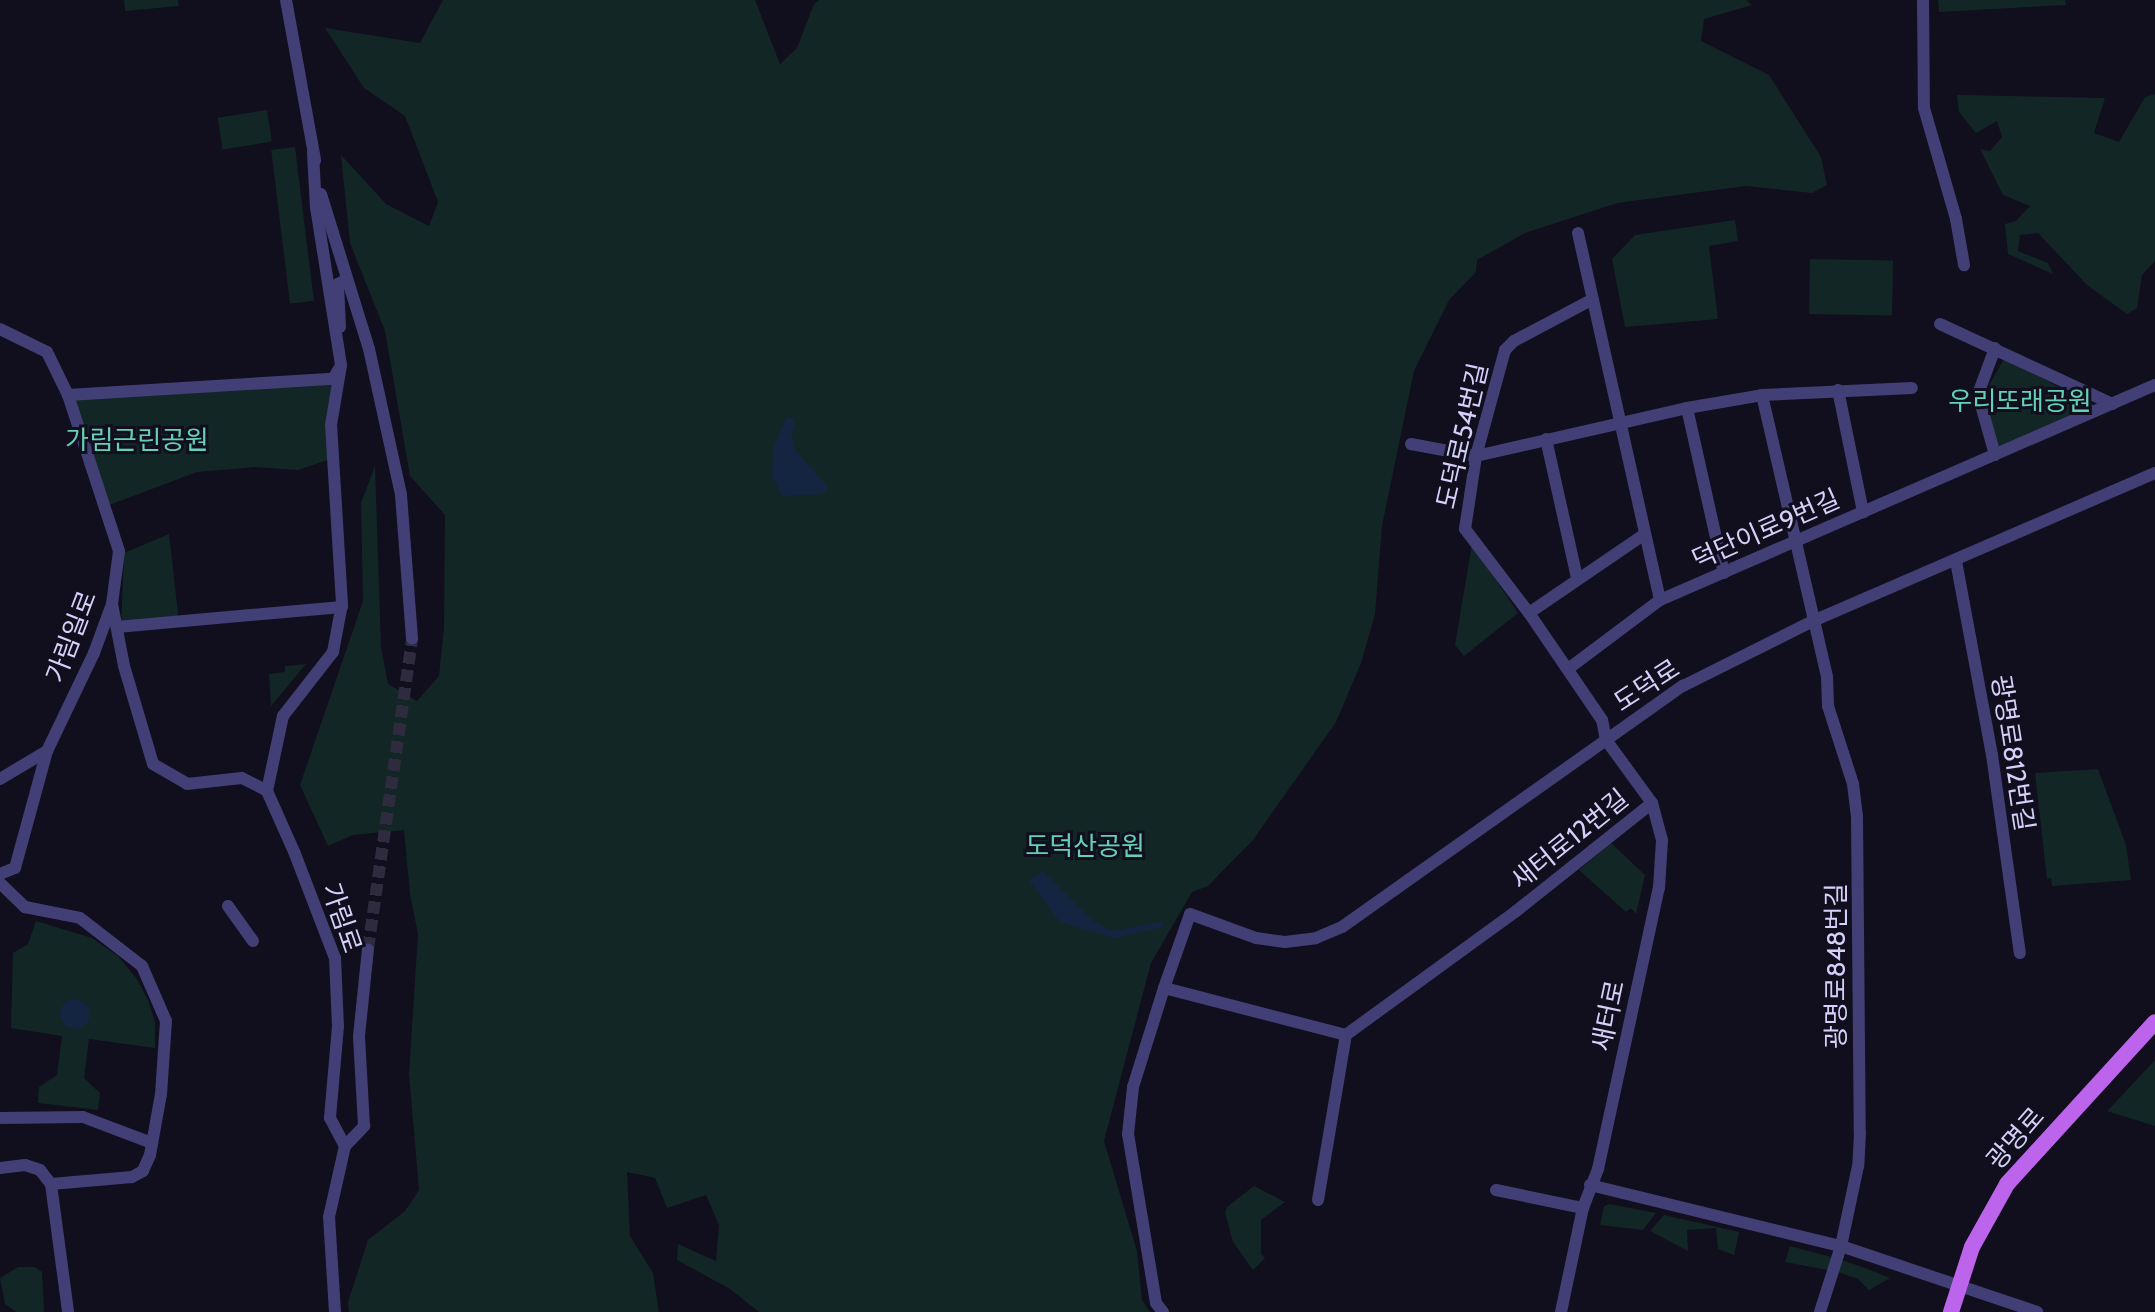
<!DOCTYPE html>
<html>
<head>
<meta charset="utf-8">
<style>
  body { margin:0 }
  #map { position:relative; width:2155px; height:1312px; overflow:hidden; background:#110e1d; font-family:Cabin,"Noto Sans KR",sans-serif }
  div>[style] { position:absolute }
  .green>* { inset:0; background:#122626; transform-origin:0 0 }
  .water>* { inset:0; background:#142541 }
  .round { border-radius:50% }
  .minor-tunnel>* { height:12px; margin-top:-6px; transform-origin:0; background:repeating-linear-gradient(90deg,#2e2b3e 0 12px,transparent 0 18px) }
  .minor>* { height:12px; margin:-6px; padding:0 6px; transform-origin:6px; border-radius:6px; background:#423f76 }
  .major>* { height:16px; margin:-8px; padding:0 8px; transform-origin:8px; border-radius:8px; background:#bd64ec }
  span { translate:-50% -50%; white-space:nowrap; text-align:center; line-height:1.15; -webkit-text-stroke:6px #110e1d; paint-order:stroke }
  .park-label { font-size:26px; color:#65d0b8 }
  .street-label { font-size:26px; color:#d5d0f9 }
</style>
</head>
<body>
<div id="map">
  <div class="green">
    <i style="clip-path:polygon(124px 0,178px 0,179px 6px,125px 11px)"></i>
    <i style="clip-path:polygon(443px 0,755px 0,780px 64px,797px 48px,814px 4px,819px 0,1746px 0,1752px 5px,1704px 19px,1701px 41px,1769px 75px,1821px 157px,1827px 185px,1812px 193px,1746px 186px,1617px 203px,1525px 233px,1477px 260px,1476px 272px,1449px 300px,1414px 371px,1382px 526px,1375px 614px,1361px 663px,1336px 722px,1253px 840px,1208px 886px,1192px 892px,1151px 963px,1104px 1141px,1137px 1251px,1142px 1300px,1150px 1312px,759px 1312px,730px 1289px,677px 1260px,678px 1244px,716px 1261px,719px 1225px,706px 1195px,667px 1208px,655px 1178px,627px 1172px,630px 1236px,653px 1273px,659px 1312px,349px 1312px,348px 1302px,368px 1240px,405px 1211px,419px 1190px,409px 1074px,418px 934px,410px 894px,404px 830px,353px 835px,328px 846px,300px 785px,363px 601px,361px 503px,375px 466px,381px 647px,388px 684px,417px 701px,439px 676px,444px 627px,445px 515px,410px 476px,385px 331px,350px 243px,341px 155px,386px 204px,429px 226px,438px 202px,405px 116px,364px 88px,325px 28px,420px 43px)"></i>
    <i style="clip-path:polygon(1938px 0,2065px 0,2066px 5px,1939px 12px)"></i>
    <i style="clip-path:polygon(2155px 94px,2155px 261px,2142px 275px,2137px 308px,2127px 314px,2087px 285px,2038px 233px,2020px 235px,2018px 251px,2048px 263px,2053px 274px,2008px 254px,2005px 224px,2016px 221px,2030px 206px,2003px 195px,1980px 149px,1990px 151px,2002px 137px,1997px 121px,1976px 133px,1959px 112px,1957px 95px,2105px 98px,2094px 133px,2119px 142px,2145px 97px)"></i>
    <i style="left:267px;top:110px;width:32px;height:50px;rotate:81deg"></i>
    <i style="left:295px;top:147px;width:155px;height:24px;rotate:83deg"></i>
    <i style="clip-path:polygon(1735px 220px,1738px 241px,1709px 246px,1718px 319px,1625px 327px,1612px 259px,1635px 235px)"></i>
    <i style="left:1810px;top:259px;width:83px;height:55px;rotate:1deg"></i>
    <i style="clip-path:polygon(2004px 359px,2096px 406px,1998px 448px,1984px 394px)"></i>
    <i style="clip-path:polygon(333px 379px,334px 458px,298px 470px,255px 467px,197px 472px,104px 507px,68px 395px)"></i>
    <i style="clip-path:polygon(169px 534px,179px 622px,121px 627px,124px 553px)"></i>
    <i style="clip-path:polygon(1472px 544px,1518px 613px,1464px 656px,1455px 645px)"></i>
    <i style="clip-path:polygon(306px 664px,271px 706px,269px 674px,285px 672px,285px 666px)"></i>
    <i style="clip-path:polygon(2098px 769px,2126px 845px,2131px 880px,2052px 886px,2051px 878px,2047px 879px,2035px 773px)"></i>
    <i style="clip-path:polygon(1611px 843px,1645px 875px,1636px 914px,1631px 908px,1626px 912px,1579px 870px)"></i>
    <i style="clip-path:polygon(36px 921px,92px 938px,118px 956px,137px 979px,148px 1000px,155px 1022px,155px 1048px,89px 1039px,84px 1078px,100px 1093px,98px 1110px,38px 1103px,39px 1087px,57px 1075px,62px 1036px,11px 1028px,13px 953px,28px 944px)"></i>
    <i style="clip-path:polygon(2155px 1060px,2155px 1126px,2107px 1111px,2112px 1106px)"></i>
    <i style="clip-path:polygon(1254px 1186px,1285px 1202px,1261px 1220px,1261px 1254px,1265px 1258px,1253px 1270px,1233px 1242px,1225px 1213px,1227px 1207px)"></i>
    <i style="clip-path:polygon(1609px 1204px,1656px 1213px,1643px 1230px,1600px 1225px,1604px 1206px)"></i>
    <i style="clip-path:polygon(1664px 1215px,1739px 1232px,1734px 1255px,1718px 1249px,1716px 1228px,1687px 1230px,1688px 1251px,1650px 1231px)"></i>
    <i style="clip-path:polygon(1790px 1246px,1831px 1257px,1828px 1270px,1785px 1262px)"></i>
    <i style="clip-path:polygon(1842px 1260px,1868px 1269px,1890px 1278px,1869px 1290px,1858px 1279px,1838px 1272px)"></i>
    <i style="clip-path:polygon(18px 1267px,35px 1267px,42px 1272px,44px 1312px,16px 1312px,5px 1304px,0 1278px)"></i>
  </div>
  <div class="water">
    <i style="clip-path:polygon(786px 418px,793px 418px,795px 428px,791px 433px,796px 451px,828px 487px,823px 494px,782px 496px,772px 476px,773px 449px)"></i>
    <i style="clip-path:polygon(1043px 871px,1093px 921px,1112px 931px,1162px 922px,1164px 927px,1114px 938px,1060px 922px,1029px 880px)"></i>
    <i class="round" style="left:60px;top:999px;width:30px;height:30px"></i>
  </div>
  <div class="minor-tunnel">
    <i style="left:368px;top:949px;width:313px;rotate:-81.9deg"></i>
  </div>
  <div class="minor">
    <i style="left:286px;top:0;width:163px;rotate:79.7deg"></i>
    <i style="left:1923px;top:0;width:108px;rotate:89.5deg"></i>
    <i style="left:1924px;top:108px;width:116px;rotate:73.9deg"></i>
    <i style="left:1956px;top:219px;width:47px;rotate:80.1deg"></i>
    <i style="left:321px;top:194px;width:162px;rotate:72.8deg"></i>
    <i style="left:369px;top:349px;width:149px;rotate:77.6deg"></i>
    <i style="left:401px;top:495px;width:144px;rotate:85.6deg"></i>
    <i style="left:1578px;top:233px;width:376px;rotate:77.4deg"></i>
    <i style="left:1940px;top:324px;width:190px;rotate:24.9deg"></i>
    <i style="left:340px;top:327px;width:43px;rotate:-92.7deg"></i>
    <i style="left:338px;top:284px;width:10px;rotate:-29deg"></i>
    <i style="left:0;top:329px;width:52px;rotate:26.1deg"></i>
    <i style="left:47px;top:352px;width:48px;rotate:64deg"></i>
    <i style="left:68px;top:395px;width:164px;rotate:71.9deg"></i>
    <i style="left:119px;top:551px;width:53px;rotate:97.5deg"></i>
    <i style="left:112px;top:604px;width:52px;rotate:110.2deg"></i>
    <i style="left:94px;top:653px;width:109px;rotate:115.6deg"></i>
    <i style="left:47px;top:751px;width:55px;rotate:149.2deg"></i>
    <i style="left:1838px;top:390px;width:125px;rotate:78.4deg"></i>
    <i style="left:68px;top:395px;width:265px;rotate:-3.5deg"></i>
    <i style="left:333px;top:379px;width:12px;rotate:-59deg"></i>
    <i style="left:1762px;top:395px;width:289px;rotate:77deg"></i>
    <i style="left:1827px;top:677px;width:29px;rotate:88deg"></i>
    <i style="left:1828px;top:706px;width:82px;rotate:72.2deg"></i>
    <i style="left:1853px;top:784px;width:32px;rotate:83deg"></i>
    <i style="left:1857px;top:816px;width:317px;rotate:89.5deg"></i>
    <i style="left:1860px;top:1133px;width:33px;rotate:93deg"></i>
    <i style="left:1858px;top:1166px;width:82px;rotate:102deg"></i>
    <i style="left:1841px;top:1246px;width:69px;rotate:107.7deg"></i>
    <i style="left:1687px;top:408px;width:169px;rotate:77.4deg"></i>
    <i style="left:1546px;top:439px;width:142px;rotate:77.4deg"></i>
    <i style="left:1411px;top:444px;width:66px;rotate:10.5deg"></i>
    <i style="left:1476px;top:456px;width:216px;rotate:-12.8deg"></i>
    <i style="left:1687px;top:408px;width:76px;rotate:-9.8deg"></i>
    <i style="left:1762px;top:395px;width:150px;rotate:-2.7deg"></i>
    <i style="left:1995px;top:455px;width:63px;rotate:-105.6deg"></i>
    <i style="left:1978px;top:394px;width:49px;rotate:-69.7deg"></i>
    <i style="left:1956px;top:561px;width:197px;rotate:79.5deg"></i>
    <i style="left:1992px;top:755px;width:200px;rotate:82deg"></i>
    <i style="left:112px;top:604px;width:63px;rotate:79deg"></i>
    <i style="left:124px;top:666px;width:102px;rotate:73.5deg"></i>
    <i style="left:153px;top:764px;width:39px;rotate:30deg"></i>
    <i style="left:187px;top:784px;width:55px;rotate:-6.2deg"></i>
    <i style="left:242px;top:778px;width:28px;rotate:27deg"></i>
    <i style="left:267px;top:791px;width:69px;rotate:66deg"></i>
    <i style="left:295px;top:854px;width:111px;rotate:69deg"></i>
    <i style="left:335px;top:958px;width:68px;rotate:87.5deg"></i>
    <i style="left:338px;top:1026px;width:92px;rotate:95deg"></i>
    <i style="left:330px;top:1118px;width:32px;rotate:62deg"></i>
    <i style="left:345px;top:1146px;width:28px;rotate:-46deg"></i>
    <i style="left:364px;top:1126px;width:90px;rotate:-93.2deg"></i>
    <i style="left:359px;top:1036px;width:87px;rotate:-84.1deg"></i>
    <i style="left:1529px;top:613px;width:140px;rotate:-34.3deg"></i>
    <i style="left:117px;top:627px;width:226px;rotate:-5.1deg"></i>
    <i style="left:1568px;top:669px;width:115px;rotate:-36.9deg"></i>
    <i style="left:1660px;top:600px;width:540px;rotate:-23.48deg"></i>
    <i style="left:267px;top:791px;width:77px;rotate:-78deg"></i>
    <i style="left:283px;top:716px;width:81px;rotate:-52deg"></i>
    <i style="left:333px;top:652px;width:49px;rotate:-79.4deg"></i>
    <i style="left:342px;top:604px;width:179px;rotate:-93.5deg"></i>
    <i style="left:331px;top:425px;width:61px;rotate:-80.5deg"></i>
    <i style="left:341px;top:365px;width:159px;rotate:-99deg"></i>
    <i style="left:316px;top:208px;width:56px;rotate:-93.1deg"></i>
    <i style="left:1652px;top:803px;width:175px;rotate:141.5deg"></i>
    <i style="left:1515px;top:912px;width:209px;rotate:144deg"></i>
    <i style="left:1346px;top:1035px;width:188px;rotate:-165.5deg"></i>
    <i style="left:1164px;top:988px;width:78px;rotate:-70.6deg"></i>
    <i style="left:1190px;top:914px;width:70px;rotate:20deg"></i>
    <i style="left:1256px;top:938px;width:29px;rotate:8deg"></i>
    <i style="left:1285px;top:942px;width:31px;rotate:-7deg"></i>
    <i style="left:1316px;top:938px;width:28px;rotate:-23deg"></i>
    <i style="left:1342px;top:927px;width:418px;rotate:-35.3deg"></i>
    <i style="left:1683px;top:686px;width:145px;rotate:-26.6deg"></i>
    <i style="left:1813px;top:621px;width:373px;rotate:-23.4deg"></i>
    <i style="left:0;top:874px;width:16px;rotate:-22deg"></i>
    <i style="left:15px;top:868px;width:121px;rotate:-74.7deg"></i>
    <i style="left:0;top:883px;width:35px;rotate:44deg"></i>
    <i style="left:25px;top:907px;width:56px;rotate:11.3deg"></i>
    <i style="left:80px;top:918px;width:78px;rotate:37.7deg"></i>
    <i style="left:142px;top:966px;width:60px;rotate:66.4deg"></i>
    <i style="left:166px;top:1021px;width:73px;rotate:93.9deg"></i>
    <i style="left:161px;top:1094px;width:62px;rotate:100.2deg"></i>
    <i style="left:150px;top:1155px;width:17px;rotate:114deg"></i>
    <i style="left:143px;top:1171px;width:13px;rotate:151deg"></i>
    <i style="left:132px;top:1177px;width:81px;rotate:175.1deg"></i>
    <i style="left:228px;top:906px;width:43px;rotate:54.5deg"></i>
    <i style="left:0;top:1118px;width:83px;rotate:-0.7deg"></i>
    <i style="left:83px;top:1117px;width:74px;rotate:20.6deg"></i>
    <i style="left:0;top:1168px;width:25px;rotate:-7deg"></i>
    <i style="left:25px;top:1165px;width:16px;rotate:18deg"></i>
    <i style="left:40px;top:1170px;width:18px;rotate:52deg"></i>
    <i style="left:51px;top:1184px;width:129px;rotate:82.4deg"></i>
    <i style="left:1590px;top:1185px;width:258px;rotate:13.7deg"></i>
    <i style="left:1841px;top:1246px;width:207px;rotate:18.6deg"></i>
    <i style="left:1496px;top:1190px;width:89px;rotate:11.7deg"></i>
    <i style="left:1318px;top:1200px;width:167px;rotate:-80.4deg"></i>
    <i style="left:335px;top:1312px;width:95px;rotate:-93.6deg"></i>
    <i style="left:329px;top:1217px;width:73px;rotate:-77.3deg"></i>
    <i style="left:1163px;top:1312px;width:11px;rotate:-128deg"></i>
    <i style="left:1156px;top:1303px;width:171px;rotate:-99.4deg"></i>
    <i style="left:1128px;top:1134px;width:47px;rotate:-83.9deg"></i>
    <i style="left:1133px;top:1087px;width:104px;rotate:-72.6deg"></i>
    <i style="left:1561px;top:1312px;width:106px;rotate:-78.1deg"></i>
    <i style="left:1583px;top:1208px;width:42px;rotate:-69deg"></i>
    <i style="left:1598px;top:1169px;width:288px;rotate:-77.8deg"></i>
    <i style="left:1659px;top:888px;width:48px;rotate:-86.4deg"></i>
    <i style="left:1662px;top:840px;width:38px;rotate:-105deg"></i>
    <i style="left:1652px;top:803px;width:78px;rotate:-126.1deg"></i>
    <i style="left:1606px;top:740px;width:20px;rotate:-101deg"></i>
    <i style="left:1602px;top:720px;width:130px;rotate:-124.3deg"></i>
    <i style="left:1529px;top:613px;width:106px;rotate:-127.3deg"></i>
    <i style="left:1465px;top:529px;width:74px;rotate:-81.4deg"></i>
    <i style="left:1476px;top:456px;width:110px;rotate:-74.7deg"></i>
    <i style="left:1505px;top:350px;width:13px;rotate:-45deg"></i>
    <i style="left:1514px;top:341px;width:89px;rotate:-28deg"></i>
  </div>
  <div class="major">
    <i style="left:1951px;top:1312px;width:68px;rotate:-72.1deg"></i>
    <i style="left:1972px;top:1247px;width:72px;rotate:-60.9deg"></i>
    <i style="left:2007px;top:1184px;width:219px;rotate:-47.6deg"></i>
  </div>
  <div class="park-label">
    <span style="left:2020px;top:402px">우리또래공원</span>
    <span style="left:137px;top:441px">가림근린공원</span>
    <span style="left:1085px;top:847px">도덕산공원</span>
  </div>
  <div class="street-label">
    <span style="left:1463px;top:436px;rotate:-77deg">도덕로54번길</span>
    <span style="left:1766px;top:530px;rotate:-24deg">덕단이로9번길</span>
    <span style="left:72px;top:637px;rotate:-69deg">가림일로</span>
    <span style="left:1647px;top:686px;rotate:-33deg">도덕로</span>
    <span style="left:2012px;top:753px;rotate:81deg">광명로812번길</span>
    <span style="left:1570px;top:840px;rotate:-39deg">새터로12번길</span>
    <span style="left:341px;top:918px;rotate:71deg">가림로</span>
    <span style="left:1837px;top:966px;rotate:-90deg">광명로848번길</span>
    <span style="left:1609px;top:1016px;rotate:-78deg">새터로</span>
    <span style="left:2016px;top:1139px;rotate:-49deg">광명로</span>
  </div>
</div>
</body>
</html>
